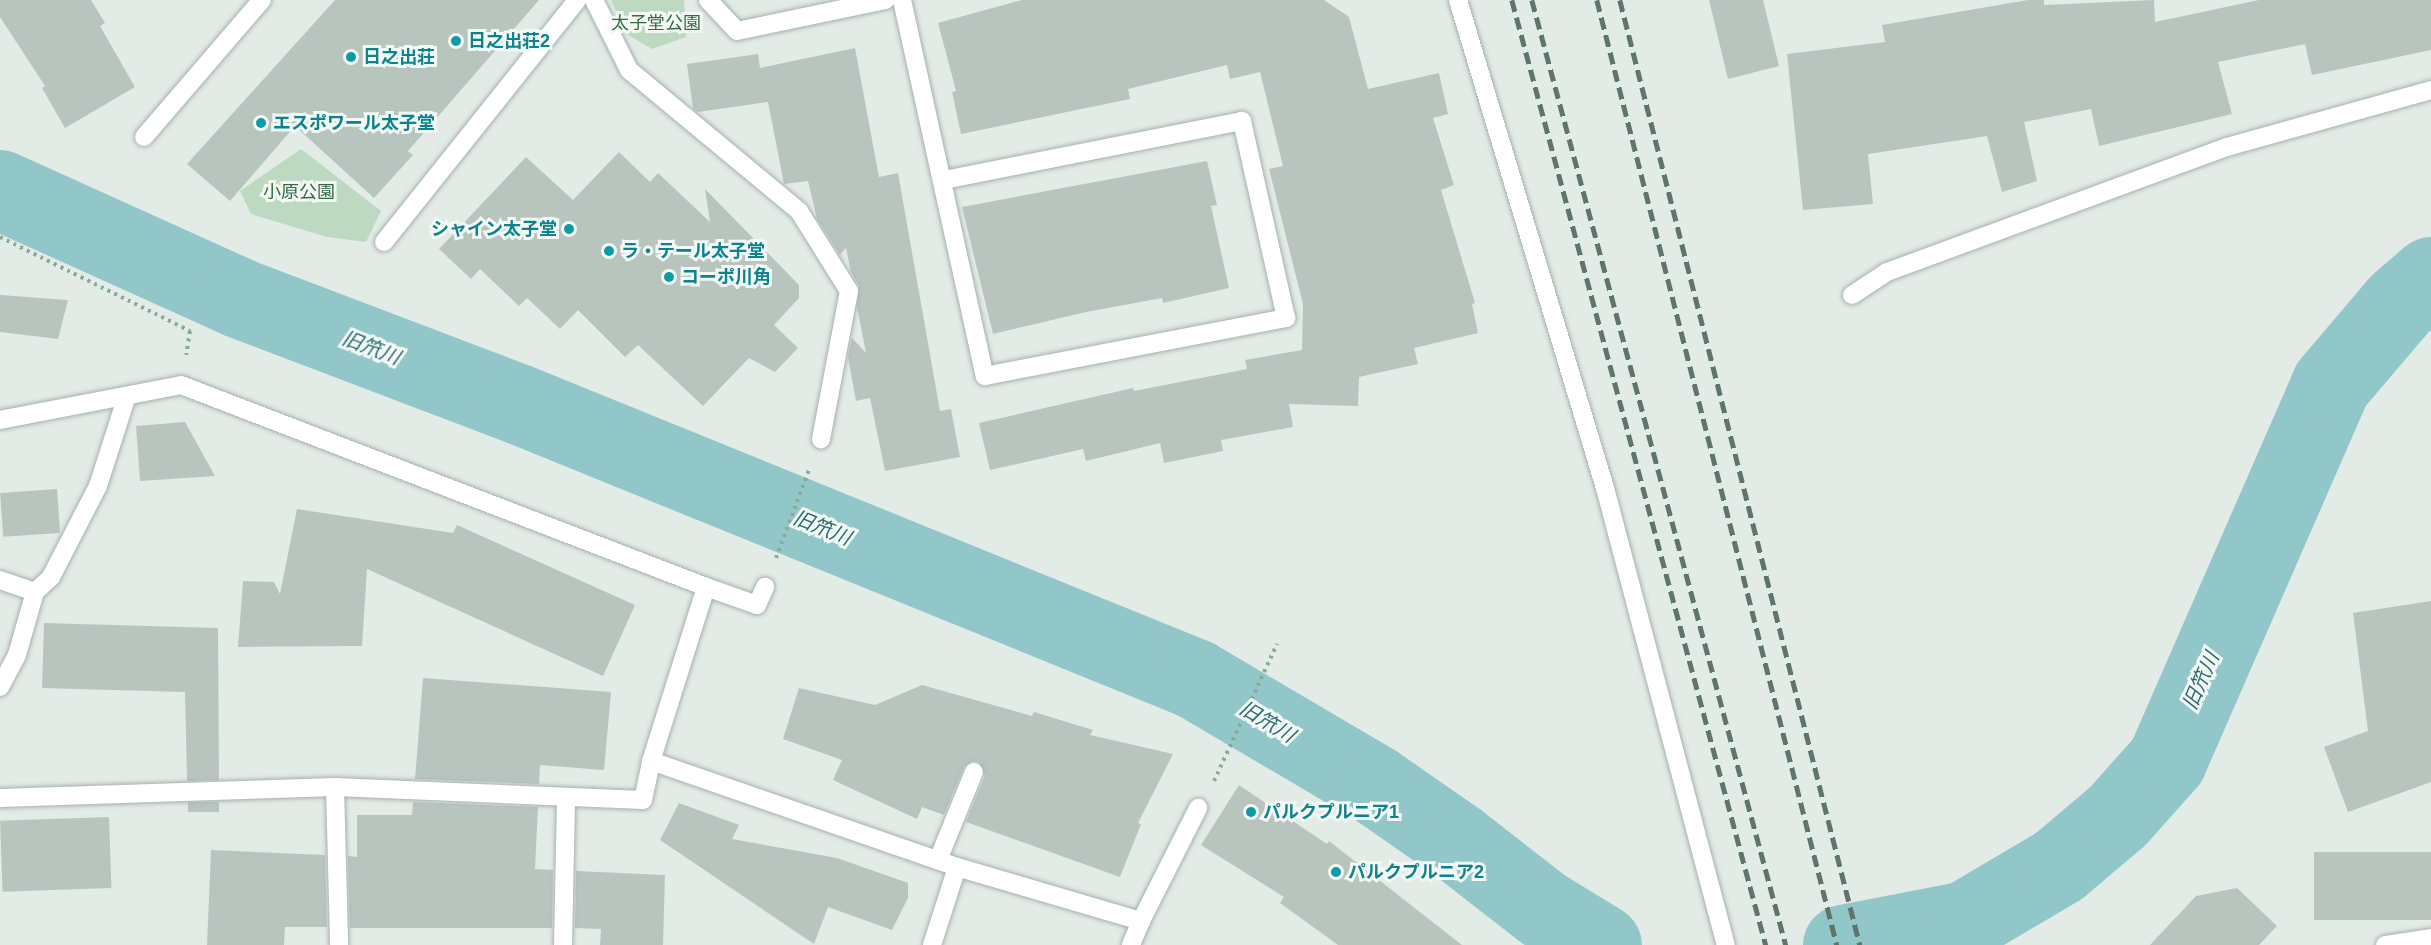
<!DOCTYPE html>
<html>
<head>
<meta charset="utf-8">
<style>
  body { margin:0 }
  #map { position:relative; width:2431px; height:945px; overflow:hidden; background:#e3ebe6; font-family:Arial,"Noto Sans JP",sans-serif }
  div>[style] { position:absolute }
  .green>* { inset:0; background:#bed9c2 }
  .river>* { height:80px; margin:-40px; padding:0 40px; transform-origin:40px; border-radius:40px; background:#92c7c9 }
  .building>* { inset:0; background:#b8c5bf; transform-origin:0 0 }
  .path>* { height:4px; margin-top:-2px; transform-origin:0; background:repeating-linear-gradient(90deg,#87aa9b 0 3px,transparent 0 7.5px) }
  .roads { filter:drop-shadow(0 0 2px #a6b2ac) drop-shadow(0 0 2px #a6b2ac) }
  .service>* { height:18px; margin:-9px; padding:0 9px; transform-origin:9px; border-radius:9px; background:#fff }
  .minor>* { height:18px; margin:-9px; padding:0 9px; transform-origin:9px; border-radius:9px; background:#fff }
  .rail>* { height:4.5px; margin-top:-2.25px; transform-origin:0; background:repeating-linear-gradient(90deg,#5f756c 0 12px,transparent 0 18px) }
  .dots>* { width:16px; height:16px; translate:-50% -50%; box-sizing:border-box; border:3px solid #f3f8f4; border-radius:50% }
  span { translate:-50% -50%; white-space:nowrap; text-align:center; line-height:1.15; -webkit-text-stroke:6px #f3f8f4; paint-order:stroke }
  .park-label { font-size:18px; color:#346b43 }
  .culture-label { font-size:18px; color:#0d838f; font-weight:700 }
  .left { translate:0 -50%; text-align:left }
  .right { translate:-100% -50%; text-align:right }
  .water-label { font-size:20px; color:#266b6e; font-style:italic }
</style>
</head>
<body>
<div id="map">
  <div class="green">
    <i style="clip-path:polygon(611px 0,684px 0,686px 37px,652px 49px,626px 34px)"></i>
    <i style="clip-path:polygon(301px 149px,381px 211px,366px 242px,327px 237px,251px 214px,240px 191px)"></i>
  </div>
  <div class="river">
    <i style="left:0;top:190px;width:262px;rotate:24.3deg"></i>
    <i style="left:239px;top:298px;width:298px;rotate:20.8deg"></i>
    <i style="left:518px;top:404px;width:731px;rotate:22.11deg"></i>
    <i style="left:1195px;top:679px;width:209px;rotate:30.5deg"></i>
    <i style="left:1375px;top:785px;width:100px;rotate:34.8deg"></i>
    <i style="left:1457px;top:842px;width:109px;rotate:37.9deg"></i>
    <i style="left:1543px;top:909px;width:69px;rotate:31.4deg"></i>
    <i style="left:1843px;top:945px;width:125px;rotate:-11deg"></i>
    <i style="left:1966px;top:921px;width:108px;rotate:-30.6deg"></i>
    <i style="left:2059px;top:866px;width:77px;rotate:-40.3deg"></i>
    <i style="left:2118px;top:816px;width:74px;rotate:-48.3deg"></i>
    <i style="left:2167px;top:761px;width:410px;rotate:-66.4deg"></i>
    <i style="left:2331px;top:385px;width:106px;rotate:-49.6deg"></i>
    <i style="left:2400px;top:304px;width:41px;rotate:-41.1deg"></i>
  </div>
  <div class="building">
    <i style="clip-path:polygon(0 0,91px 0,105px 23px,100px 26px,135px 87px,65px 128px,42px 88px,45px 86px,0 17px)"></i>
    <i style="clip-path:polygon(335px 0,539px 0,408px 151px,413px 155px,374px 198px,295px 126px,230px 201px,187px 164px)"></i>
    <i style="clip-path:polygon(1022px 0,1324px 0,1349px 17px,1368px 89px,1439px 73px,1448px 114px,1433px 118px,1454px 185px,1441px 190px,1475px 303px,1472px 304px,1478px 333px,1414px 348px,1418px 364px,1359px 377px,1358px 406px,1289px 404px,1293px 427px,1221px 440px,1223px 451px,1164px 463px,1160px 443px,1086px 461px,1083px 449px,990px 470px,979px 423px,1133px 388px,1134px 391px,1247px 369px,1245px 360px,1302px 350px,1303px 304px,1269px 169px,1283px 166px,1260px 72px,1230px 79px,1227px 65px,1128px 89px,1130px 99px,961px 134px,952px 92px,956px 91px,938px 23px)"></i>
    <i style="clip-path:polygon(1709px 0,1763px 0,1779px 66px,1728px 79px)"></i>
    <i style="clip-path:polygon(2028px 0,2044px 0,2044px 5px,2154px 0,2155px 22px,2259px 0,2431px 0,2431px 50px,2312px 75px,2305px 44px,2218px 62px,2232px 114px,2099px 146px,2091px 109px,2024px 122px,2037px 181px,2002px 192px,1987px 136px,1868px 154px,1873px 204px,1803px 210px,1787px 54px,1885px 42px,1882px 25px)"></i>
    <i style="clip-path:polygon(855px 48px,879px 177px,898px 173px,940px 411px,951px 409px,960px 457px,885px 471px,870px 398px,856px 401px,848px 357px,852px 338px,866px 353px,857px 307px,859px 286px,851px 272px,846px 248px,840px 255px,817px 219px,808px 181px,784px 184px,768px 102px,698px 112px,693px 109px,687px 64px,758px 54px,760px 68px)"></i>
    <i style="clip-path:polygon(619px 152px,650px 182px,658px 173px,710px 222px,705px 189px,799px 285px,799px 298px,774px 325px,798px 348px,775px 372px,749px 358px,703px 406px,638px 345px,625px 357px,578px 310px,560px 329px,527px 298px,519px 306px,480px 269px,471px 279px,439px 249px,526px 157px,573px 200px)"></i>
    <i style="clip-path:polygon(1207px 161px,1217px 205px,1211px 206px,1229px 288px,1163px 303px,1162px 298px,1086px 312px,993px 334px,962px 207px)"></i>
    <i style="clip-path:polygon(0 295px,68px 300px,58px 339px,0 332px)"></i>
    <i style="clip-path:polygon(185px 422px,215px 476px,140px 481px,136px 426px)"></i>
    <i style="left:57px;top:489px;width:44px;height:57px;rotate:86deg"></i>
    <i style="clip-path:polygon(297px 509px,453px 533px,457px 525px,635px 605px,603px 676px,367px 569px,362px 646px,238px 647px,243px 581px,274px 582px,280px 594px)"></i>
    <i style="clip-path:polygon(2431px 601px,2431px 782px,2348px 812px,2324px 747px,2368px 731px,2353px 613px)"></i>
    <i style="clip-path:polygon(44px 623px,218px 628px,219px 780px,187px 781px,185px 692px,42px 688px)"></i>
    <i style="clip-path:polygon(423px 678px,611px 692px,604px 770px,540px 765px,539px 784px,415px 779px)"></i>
    <i style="clip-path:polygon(922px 685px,1032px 716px,1034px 712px,1093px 730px,1090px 735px,1173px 754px,1138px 823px,1141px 824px,1120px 877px,966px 822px,985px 776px,979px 762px,972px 761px,964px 767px,944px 815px,922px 807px,917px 819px,833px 780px,842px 760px,783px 739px,799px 688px,875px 705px)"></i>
    <i style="clip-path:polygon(1239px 785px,1327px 844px,1329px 841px,1462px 945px,1338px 945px,1280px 903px,1284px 897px,1201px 845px)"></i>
    <i style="left:219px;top:802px;width:10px;height:31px;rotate:90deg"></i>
    <i style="clip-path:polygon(413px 802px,538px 807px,535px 869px,553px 870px,552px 928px,350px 928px,348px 856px,357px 857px,357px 815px,412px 815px)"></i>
    <i style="clip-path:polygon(679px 803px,739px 825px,732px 839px,837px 858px,908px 883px,908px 898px,892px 930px,828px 907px,814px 944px,660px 840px)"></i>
    <i style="left:109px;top:817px;width:71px;height:109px;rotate:88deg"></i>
    <i style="clip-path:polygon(211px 850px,325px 855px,327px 927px,285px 927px,284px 945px,207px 945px)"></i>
    <i style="left:2431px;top:852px;width:68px;height:117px;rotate:90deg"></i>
    <i style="clip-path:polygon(576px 871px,665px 875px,663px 945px,600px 945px,601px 929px,575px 928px)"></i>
    <i style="clip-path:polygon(2237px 888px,2277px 926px,2259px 945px,2150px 945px,2196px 896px)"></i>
  </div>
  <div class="path">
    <i style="left:0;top:237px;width:212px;rotate:26.3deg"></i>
    <i style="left:190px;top:331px;width:24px;rotate:99deg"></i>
    <i style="left:776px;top:558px;width:97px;rotate:-69.5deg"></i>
    <i style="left:1214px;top:781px;width:151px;rotate:-65.3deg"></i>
  </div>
  <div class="roads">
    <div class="service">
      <i style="left:2385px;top:945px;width:47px;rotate:-8.7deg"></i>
    </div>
    <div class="minor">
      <i style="left:594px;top:0;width:78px;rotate:63.4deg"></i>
      <i style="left:629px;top:70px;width:221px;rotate:39.7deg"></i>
      <i style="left:799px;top:211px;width:94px;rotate:58deg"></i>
      <i style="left:849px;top:291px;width:151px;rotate:100.7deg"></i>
      <i style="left:708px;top:0;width:42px;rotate:46.9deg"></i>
      <i style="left:737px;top:31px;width:152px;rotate:-11.8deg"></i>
      <i style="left:902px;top:0;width:385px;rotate:77.6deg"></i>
      <i style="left:985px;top:376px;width:307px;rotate:-10.9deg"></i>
      <i style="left:1286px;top:318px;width:202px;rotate:-102.6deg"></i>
      <i style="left:1242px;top:121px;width:305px;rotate:168.8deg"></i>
      <i style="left:1458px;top:0;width:510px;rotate:73.24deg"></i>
      <i style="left:1605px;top:488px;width:473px;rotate:75.2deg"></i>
      <i style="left:144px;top:137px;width:181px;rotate:-49.3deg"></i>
      <i style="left:384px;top:242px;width:310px;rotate:-51.4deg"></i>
      <i style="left:1852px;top:295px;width:42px;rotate:-33.3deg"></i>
      <i style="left:1887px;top:272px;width:362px;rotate:-20.2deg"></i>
      <i style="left:2227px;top:147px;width:212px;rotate:-15.6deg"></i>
      <i style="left:0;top:420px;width:184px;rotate:-10.9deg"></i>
      <i style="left:181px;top:385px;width:563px;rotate:21.04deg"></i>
      <i style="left:706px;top:587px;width:182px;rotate:107.5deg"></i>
      <i style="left:651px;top:761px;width:324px;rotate:19.1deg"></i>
      <i style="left:957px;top:867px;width:192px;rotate:16.4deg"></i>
      <i style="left:1141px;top:921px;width:26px;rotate:113deg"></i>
      <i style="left:0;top:580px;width:37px;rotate:19deg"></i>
      <i style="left:706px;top:587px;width:54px;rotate:19.4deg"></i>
      <i style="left:757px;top:605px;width:20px;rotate:-66deg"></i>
      <i style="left:0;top:687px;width:36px;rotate:-62deg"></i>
      <i style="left:17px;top:655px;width:66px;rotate:-74.1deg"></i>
      <i style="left:35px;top:592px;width:22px;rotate:-43deg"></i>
      <i style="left:51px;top:577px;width:102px;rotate:-62.7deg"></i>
      <i style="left:98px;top:486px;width:91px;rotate:-72.2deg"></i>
      <i style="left:335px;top:787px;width:158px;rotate:88.5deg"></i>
      <i style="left:0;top:798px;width:335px;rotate:-1.9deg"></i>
      <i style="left:335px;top:787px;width:308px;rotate:2.4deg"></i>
      <i style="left:643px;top:800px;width:40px;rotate:-78deg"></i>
      <i style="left:938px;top:860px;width:95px;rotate:-67.8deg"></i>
      <i style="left:1141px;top:921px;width:127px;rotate:-63.2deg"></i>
      <i style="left:563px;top:945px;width:145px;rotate:-88.8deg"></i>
      <i style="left:932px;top:945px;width:82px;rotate:-72.2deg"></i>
    </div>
  </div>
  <div class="rail">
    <i style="left:1512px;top:0;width:979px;rotate:74.96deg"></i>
    <i style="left:1532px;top:0;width:979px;rotate:74.96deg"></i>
    <i style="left:1597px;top:0;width:975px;rotate:75.75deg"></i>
    <i style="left:1620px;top:0;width:975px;rotate:75.75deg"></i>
  </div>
  <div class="dots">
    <i style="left:456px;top:41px;background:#0f9aa8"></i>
    <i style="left:351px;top:57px;background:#0f9aa8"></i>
    <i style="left:261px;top:123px;background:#0f9aa8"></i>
    <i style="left:569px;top:229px;background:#0f9aa8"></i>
    <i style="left:609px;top:251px;background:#0f9aa8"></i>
    <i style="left:669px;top:277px;background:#0f9aa8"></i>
    <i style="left:1251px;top:812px;background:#0f9aa8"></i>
    <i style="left:1336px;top:872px;background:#0f9aa8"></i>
  </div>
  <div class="park-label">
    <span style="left:656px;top:23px">太子堂公園</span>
    <span style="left:299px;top:192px">小原公園</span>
  </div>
  <div class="culture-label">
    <span class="left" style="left:468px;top:41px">日之出荘2</span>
    <span class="left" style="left:363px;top:57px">日之出荘</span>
    <span class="left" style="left:273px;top:123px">エスポワール太子堂</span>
    <span class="right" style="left:557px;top:229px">シャイン太子堂</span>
    <span class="left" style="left:621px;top:251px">ラ・テール太子堂</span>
    <span class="left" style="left:681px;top:277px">コーポ川角</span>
    <span class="left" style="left:1263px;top:812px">パルクプルニア1</span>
    <span class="left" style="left:1348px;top:872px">パルクプルニア2</span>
  </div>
  <div class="water-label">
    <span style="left:371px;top:348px;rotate:21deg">旧笊川</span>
    <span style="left:822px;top:528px;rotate:22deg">旧笊川</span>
    <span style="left:2201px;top:681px;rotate:-66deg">旧笊川</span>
    <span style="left:1267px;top:722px;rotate:31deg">旧笊川</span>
  </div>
</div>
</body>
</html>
